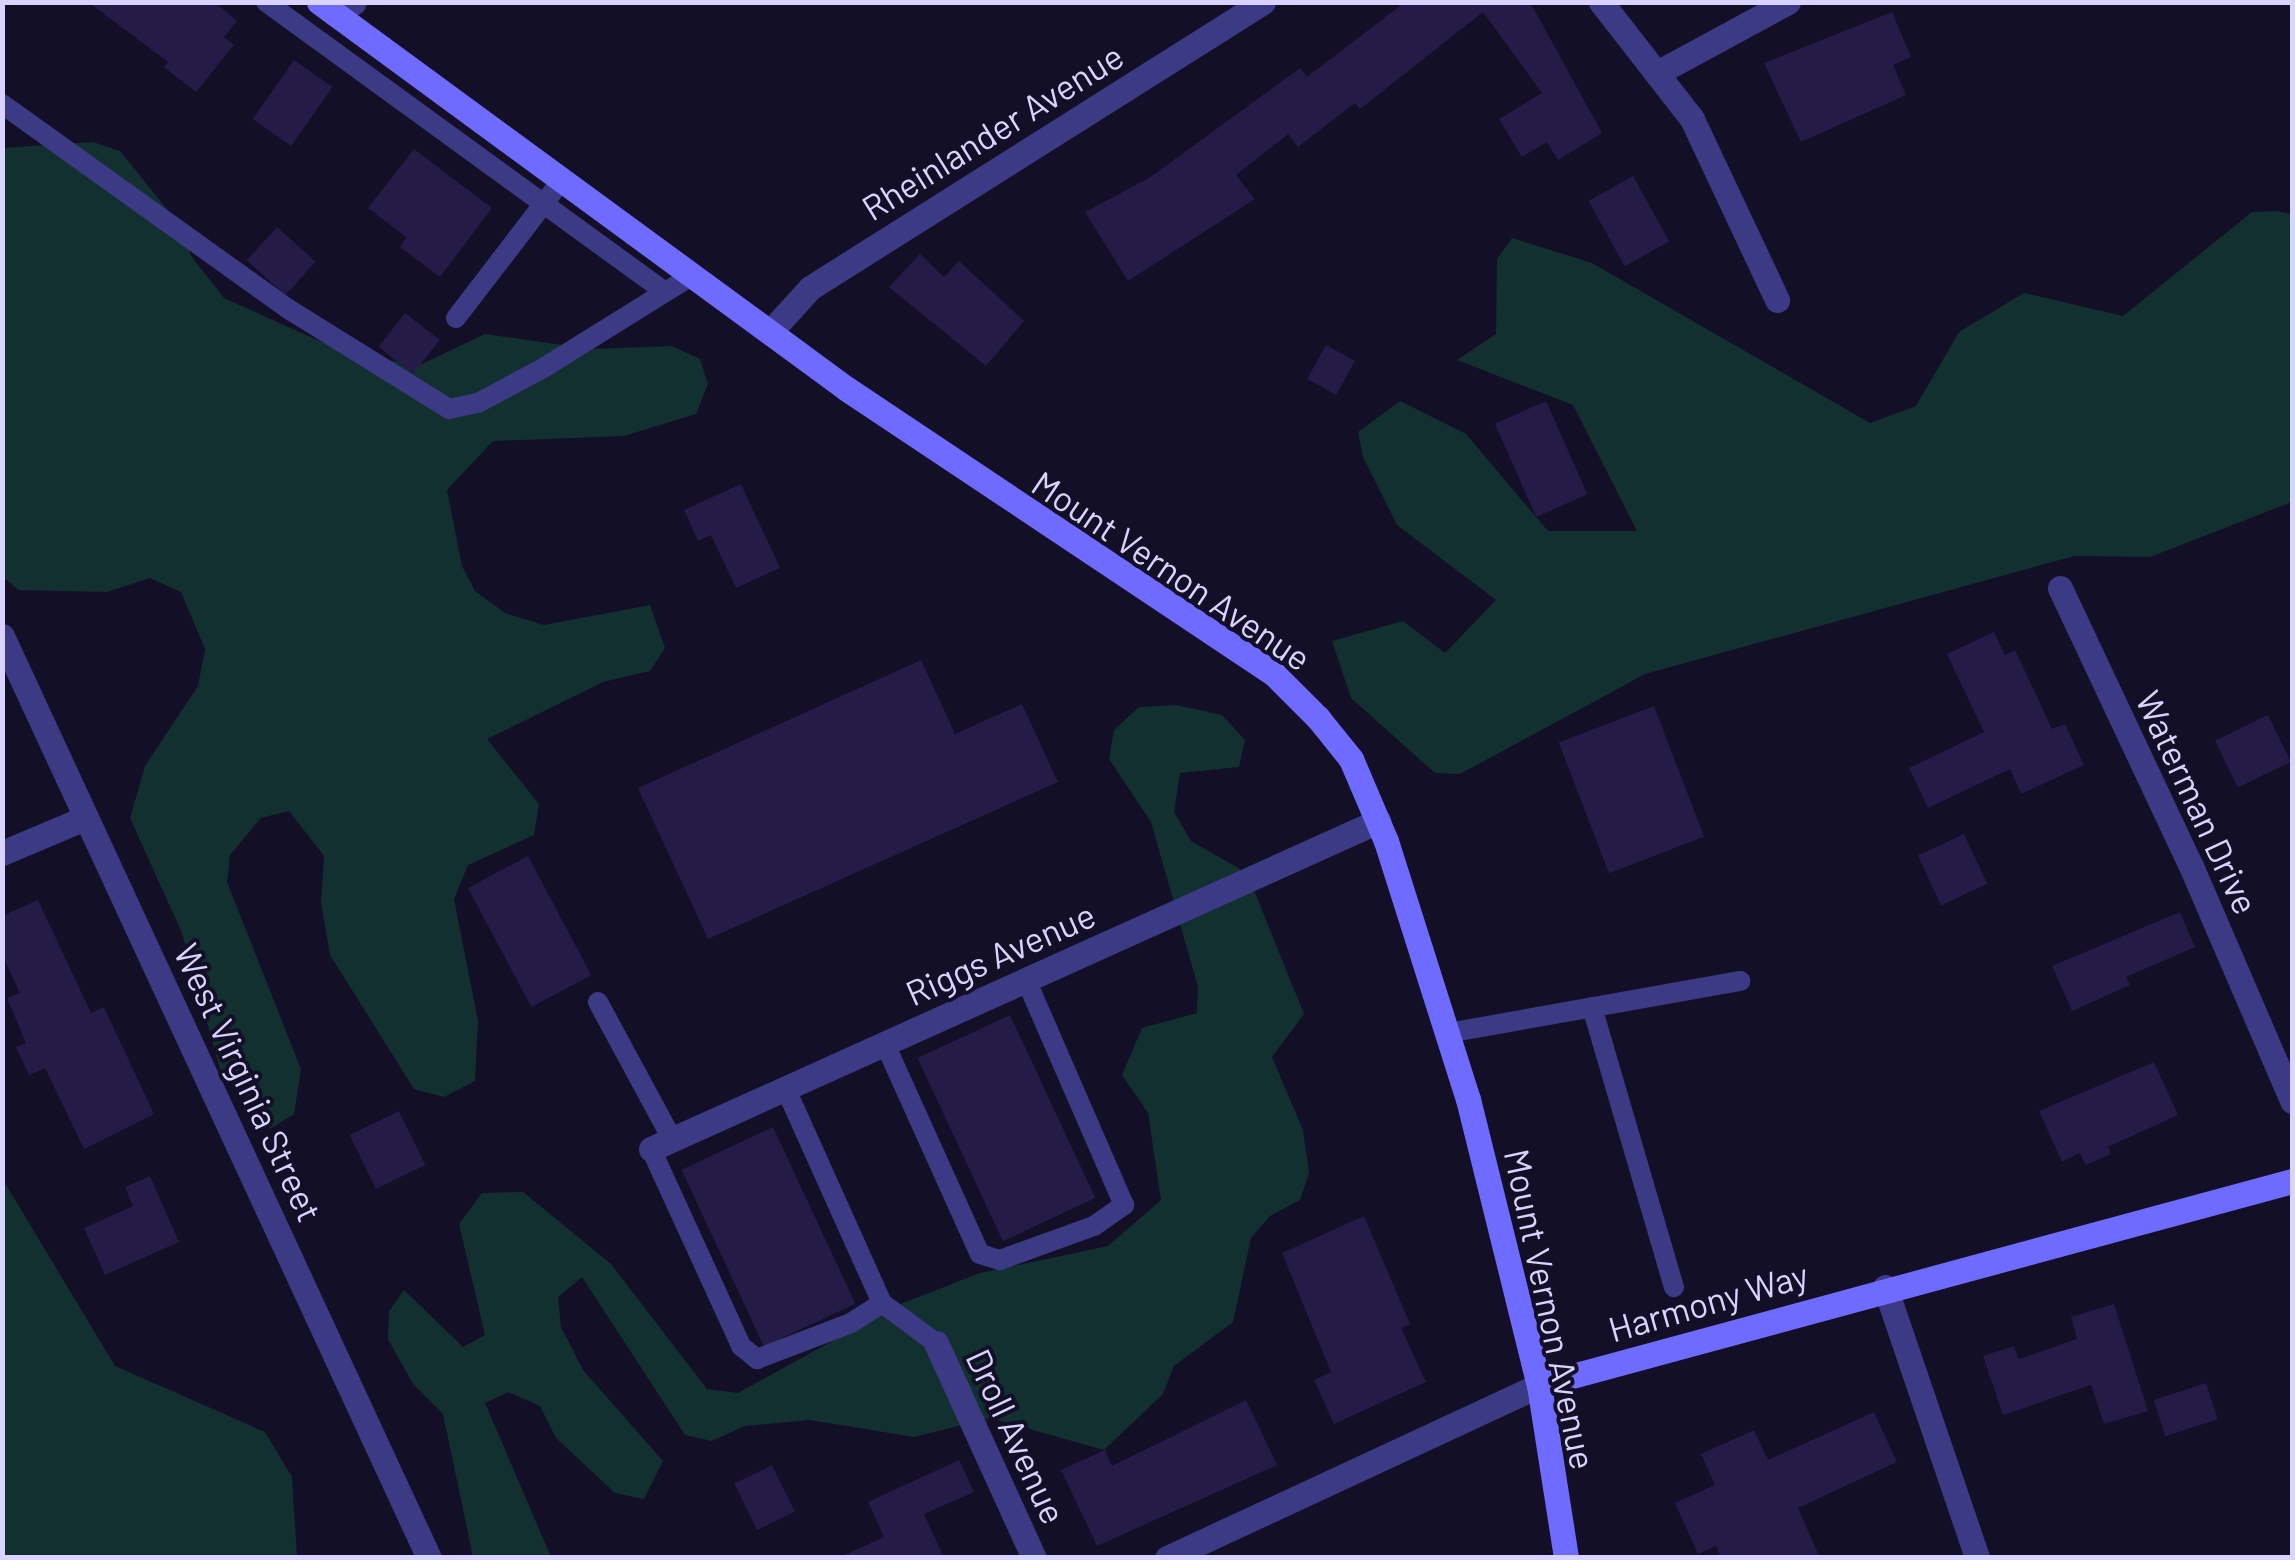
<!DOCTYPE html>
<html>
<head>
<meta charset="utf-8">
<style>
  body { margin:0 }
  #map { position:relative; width:2295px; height:1560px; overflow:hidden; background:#130f26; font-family:Barlow,sans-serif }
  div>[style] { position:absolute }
  .green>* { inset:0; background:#12302f }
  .building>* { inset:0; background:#241b47; transform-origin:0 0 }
  .lane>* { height:20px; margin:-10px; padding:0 10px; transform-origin:10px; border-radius:10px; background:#3d3a85 }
  .street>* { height:25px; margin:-12.5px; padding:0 12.5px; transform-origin:12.5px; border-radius:12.5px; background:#3d3a85 }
  .secondary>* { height:25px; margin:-12.5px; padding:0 12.5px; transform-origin:12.5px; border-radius:12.5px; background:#6f6bff }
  span { translate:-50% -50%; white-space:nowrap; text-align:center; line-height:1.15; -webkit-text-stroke:8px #130f26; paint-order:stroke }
  .street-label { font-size:35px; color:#d9d4ff }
  .frame { position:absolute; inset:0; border:5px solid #d9d4ff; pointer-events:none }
</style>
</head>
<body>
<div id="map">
  <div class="green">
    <i style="clip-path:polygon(93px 142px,120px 151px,183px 229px,191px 256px,224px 298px,355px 357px,422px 364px,485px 334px,591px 349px,672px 346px,700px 359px,708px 384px,696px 414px,624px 436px,493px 441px,447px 490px,462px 566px,475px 591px,505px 613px,544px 625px,650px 605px,665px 648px,650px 671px,603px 682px,487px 739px,539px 804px,534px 835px,468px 865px,454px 899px,478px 1021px,475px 1081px,444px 1097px,414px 1089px,330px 955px,321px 902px,324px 856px,289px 811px,261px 818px,230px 855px,227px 882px,301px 1069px,294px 1114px,270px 1129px,220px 1069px,182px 933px,130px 818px,145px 766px,198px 686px,205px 649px,181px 592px,150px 578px,107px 592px,19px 590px,3px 577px,2px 148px)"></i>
    <i style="clip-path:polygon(2276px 211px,2292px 214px,2292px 502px,2150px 557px,2074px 556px,1645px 674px,1460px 774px,1435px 773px,1351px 698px,1332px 641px,1403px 621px,1445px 653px,1496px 600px,1397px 525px,1363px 457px,1358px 432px,1400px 401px,1466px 434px,1548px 531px,1637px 531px,1573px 405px,1457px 360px,1496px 334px,1497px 259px,1512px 238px,1592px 263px,1870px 423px,1916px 406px,1959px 332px,2024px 293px,2123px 316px,2252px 212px)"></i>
    <i style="clip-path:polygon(1176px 705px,1222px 715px,1245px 740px,1239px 767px,1180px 773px,1174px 812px,1191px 841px,1247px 873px,1304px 1014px,1272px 1057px,1303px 1130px,1309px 1173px,1300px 1200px,1270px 1216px,1251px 1238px,1233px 1322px,1174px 1366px,1163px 1394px,1104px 1450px,990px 1418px,914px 1437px,810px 1420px,745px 1426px,712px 1441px,685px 1435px,582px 1277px,558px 1297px,561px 1327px,583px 1370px,663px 1461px,644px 1499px,615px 1493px,556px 1438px,540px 1406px,508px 1392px,485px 1403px,551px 1557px,473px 1557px,443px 1414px,413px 1384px,388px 1339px,389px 1311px,404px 1290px,463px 1347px,485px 1335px,459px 1224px,482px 1193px,523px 1192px,611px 1264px,707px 1389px,738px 1393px,898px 1305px,980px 1273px,1108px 1246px,1161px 1200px,1148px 1113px,1122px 1075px,1142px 1028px,1197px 1013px,1198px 987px,1151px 822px,1109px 759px,1114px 730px,1139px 707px)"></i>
    <i style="clip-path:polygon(2px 1178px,115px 1366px,265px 1432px,292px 1477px,297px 1557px,3px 1557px)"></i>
  </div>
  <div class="building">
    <i style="clip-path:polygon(88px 2px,215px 2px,237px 21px,224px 37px,234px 45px,196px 92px,164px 67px,168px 62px)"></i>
    <i style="clip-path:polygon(1405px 2px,1530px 2px,1602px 133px,1558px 160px,1547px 142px,1522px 157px,1499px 119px,1542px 93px,1483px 12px,1360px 109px,1355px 103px,1298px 147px,1288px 134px,1236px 175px,1255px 199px,1128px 281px,1085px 212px,1149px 178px,1300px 68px,1307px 77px)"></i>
    <i style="clip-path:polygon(1892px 12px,1911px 57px,1893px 65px,1906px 95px,1801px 142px,1764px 63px)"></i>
    <i style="left:294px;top:60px;width:47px;height:72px;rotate:35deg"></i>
    <i style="clip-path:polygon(414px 149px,492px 208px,440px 277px,400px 247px,406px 237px,368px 208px)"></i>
    <i style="left:1633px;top:176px;width:75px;height:51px;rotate:61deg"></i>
    <i style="left:277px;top:227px;width:52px;height:45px;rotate:42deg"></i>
    <i style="clip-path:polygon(920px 254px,944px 277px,959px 261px,1024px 321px,986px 366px,889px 287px)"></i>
    <i style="left:405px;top:313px;width:44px;height:43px;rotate:38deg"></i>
    <i style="left:1326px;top:345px;width:33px;height:39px;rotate:29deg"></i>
    <i style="left:1546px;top:401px;width:102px;height:56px;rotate:66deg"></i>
    <i style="clip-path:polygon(741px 484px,780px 568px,736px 588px,711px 535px,698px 541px,684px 510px)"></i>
    <i style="clip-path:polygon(1994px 632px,2005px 655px,2015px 650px,2052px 729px,2065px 724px,2084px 765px,2021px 794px,2010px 769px,1928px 808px,1909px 768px,1984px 732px,1947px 654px)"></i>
    <i style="clip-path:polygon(921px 660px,955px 734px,1022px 704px,1058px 782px,708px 939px,638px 788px)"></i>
    <i style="left:1654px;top:706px;width:140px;height:102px;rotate:69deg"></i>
    <i style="left:2268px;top:715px;width:52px;height:59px;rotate:64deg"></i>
    <i style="left:1964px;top:834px;width:55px;height:51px;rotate:65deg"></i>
    <i style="left:528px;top:856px;width:135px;height:68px;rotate:62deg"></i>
    <i style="clip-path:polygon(38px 900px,91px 1013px,104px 1007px,154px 1114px,84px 1149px,45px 1068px,29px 1075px,16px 1047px,26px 1043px,7px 998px,20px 993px,2px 955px,2px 916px)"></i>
    <i style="clip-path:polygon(2180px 912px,2195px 947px,2126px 977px,2130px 985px,2072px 1011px,2052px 966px)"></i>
    <i style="left:1010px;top:1015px;width:202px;height:102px;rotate:65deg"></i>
    <i style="clip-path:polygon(2154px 1062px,2178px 1115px,2108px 1147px,2111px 1154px,2086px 1165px,2080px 1153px,2062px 1162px,2039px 1111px)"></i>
    <i style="left:399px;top:1111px;width:60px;height:55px;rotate:64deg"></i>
    <i style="left:773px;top:1127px;width:195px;height:101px;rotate:65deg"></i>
    <i style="clip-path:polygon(150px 1176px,179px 1242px,105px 1275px,84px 1228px,133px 1206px,125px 1187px)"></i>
    <i style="clip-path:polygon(1364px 1216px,1410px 1324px,1401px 1328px,1426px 1382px,1334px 1424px,1314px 1380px,1331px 1372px,1282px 1253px)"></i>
    <i style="clip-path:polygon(2114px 1304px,2148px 1411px,2104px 1424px,2091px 1385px,2003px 1415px,1983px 1356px,2014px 1346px,2019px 1359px,2077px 1339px,2071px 1317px)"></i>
    <i style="left:2206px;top:1383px;width:38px;height:55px;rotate:72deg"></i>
    <i style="clip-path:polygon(1246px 1400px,1277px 1465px,1097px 1546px,1061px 1470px,1105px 1450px,1112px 1466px)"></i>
    <i style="clip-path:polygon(1874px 1412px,1897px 1462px,1798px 1508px,1820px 1558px,1721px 1558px,1716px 1546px,1698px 1554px,1675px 1503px,1715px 1485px,1701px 1454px,1754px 1430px,1768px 1460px)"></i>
    <i style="clip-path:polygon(959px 1460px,974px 1492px,924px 1514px,944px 1558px,838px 1558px,884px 1537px,868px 1502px)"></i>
    <i style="left:772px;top:1465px;width:52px;height:42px;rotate:64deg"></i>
  </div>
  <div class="lane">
    <i style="left:266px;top:2px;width:493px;rotate:36deg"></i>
    <i style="left:2px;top:104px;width:354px;rotate:35.6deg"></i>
    <i style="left:290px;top:310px;width:187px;rotate:31.9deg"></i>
    <i style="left:449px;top:409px;width:30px;rotate:-12deg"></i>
    <i style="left:478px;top:403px;width:76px;rotate:-28.2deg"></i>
    <i style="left:545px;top:367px;width:174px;rotate:-31.9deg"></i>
    <i style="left:456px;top:318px;width:174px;rotate:-52.5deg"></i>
    <i style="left:598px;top:1002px;width:156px;rotate:61.6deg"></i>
    <i style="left:1592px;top:1007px;width:292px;rotate:73.7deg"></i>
    <i style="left:1448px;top:1033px;width:297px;rotate:-10.1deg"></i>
    <i style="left:885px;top:1044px;width:230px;rotate:65.7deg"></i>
    <i style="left:980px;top:1254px;width:21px;rotate:17deg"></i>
    <i style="left:1000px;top:1260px;width:100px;rotate:-19.9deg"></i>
    <i style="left:1094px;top:1226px;width:37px;rotate:-35deg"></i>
    <i style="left:1124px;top:1205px;width:245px;rotate:-113.5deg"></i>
    <i style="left:651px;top:1149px;width:217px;rotate:65.4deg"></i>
    <i style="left:741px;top:1346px;width:21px;rotate:39deg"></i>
    <i style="left:757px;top:1359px;width:101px;rotate:-21deg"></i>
    <i style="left:851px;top:1323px;width:37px;rotate:-33deg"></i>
    <i style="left:882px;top:1303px;width:235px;rotate:-114.2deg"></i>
    <i style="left:882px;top:1303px;width:67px;rotate:36.5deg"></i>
  </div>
  <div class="street">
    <i style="left:1601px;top:2px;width:148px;rotate:52.1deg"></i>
    <i style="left:1692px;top:119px;width:200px;rotate:64.8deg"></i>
    <i style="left:335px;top:14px;width:22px;rotate:-32deg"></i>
    <i style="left:1657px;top:73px;width:149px;rotate:-28.5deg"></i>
    <i style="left:770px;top:332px;width:59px;rotate:-47.7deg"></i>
    <i style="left:810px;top:288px;width:536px;rotate:-32.27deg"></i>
    <i style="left:2060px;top:588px;width:307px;rotate:64.8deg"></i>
    <i style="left:2191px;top:866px;width:256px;rotate:66.7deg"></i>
    <i style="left:2px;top:636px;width:1016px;rotate:65.15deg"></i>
    <i style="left:2px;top:853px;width:90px;rotate:-22.9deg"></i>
    <i style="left:651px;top:1149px;width:798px;rotate:-24.28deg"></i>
    <i style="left:1885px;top:1287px;width:286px;rotate:71.2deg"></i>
    <i style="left:936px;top:1343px;width:236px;rotate:65.5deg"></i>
    <i style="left:1167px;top:1558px;width:410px;rotate:-24.9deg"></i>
  </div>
  <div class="secondary">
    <i style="left:319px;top:2px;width:655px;rotate:36.24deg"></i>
    <i style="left:847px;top:389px;width:513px;rotate:33.72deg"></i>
    <i style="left:1274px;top:674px;width:62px;rotate:45deg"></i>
    <i style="left:1318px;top:718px;width:53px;rotate:51.2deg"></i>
    <i style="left:1351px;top:759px;width:89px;rotate:66.9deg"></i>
    <i style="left:1386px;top:841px;width:271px;rotate:72.4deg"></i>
    <i style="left:1468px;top:1099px;width:295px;rotate:76.1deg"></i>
    <i style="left:1539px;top:1385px;width:175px;rotate:81.1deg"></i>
    <i style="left:1539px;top:1385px;width:780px;rotate:-15.16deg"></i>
  </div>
  <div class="street-label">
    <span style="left:992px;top:131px;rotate:-32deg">Rheinlander Avenue</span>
    <span style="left:1172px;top:570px;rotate:34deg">Mount Vernon Avenue</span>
    <span style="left:2198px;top:802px;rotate:65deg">Waterman Drive</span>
    <span style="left:1000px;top:953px;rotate:-24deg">Riggs Avenue</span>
    <span style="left:249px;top:1082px;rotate:65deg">West Virginia Street</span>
    <span style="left:1708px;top:1301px;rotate:-16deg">Harmony Way</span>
    <span style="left:1551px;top:1309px;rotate:78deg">Mount Vernon Avenue</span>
    <span style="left:1017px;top:1436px;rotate:65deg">Droll Avenue</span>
  </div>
  <div class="frame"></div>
</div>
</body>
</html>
